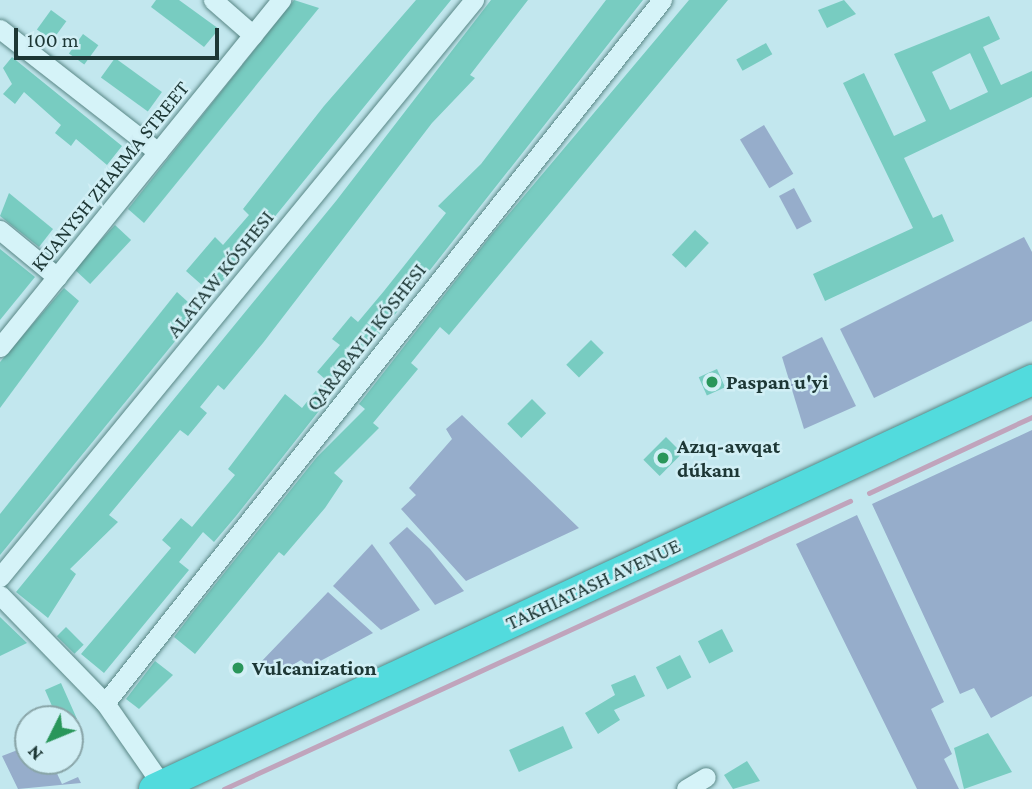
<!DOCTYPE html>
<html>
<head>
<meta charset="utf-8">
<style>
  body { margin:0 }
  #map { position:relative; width:1032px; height:789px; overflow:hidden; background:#c2e7ee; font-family:"Crimson Pro",serif }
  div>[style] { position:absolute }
  .green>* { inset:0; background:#96adcb; transform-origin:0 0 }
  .stream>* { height:4.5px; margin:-2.25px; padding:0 2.25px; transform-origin:2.25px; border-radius:2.25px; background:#c0a4bc }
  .building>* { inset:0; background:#78ccc1; transform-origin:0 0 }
  .roads { filter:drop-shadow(0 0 2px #598786) drop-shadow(0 0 2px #598786) }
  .minor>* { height:19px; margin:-9.5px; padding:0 9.5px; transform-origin:9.5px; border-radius:9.5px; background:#d5f3f8 }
  .highway>* { height:30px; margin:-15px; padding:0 15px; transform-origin:15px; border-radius:15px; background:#52dbdd }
  .dots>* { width:19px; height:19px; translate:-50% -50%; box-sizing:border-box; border:4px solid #d1eff5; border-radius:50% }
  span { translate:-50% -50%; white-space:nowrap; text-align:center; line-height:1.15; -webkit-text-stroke:5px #d1eff5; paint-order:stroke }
  .street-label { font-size:21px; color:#1d3735 }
  .poi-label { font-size:21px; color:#1d3735; font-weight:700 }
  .left { translate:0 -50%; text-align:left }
  .north { position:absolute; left:14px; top:705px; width:70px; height:70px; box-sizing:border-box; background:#d1eff5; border:2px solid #89a5a8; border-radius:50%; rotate:227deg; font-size:19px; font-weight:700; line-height:28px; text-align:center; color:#1d3735 }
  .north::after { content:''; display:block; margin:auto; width:24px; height:32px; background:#29965a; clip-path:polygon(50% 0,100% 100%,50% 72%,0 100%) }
  .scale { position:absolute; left:14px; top:28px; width:205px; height:32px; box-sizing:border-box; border:4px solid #1d3735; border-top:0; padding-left:9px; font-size:21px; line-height:24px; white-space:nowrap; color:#1d3735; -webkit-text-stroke:5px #d1eff5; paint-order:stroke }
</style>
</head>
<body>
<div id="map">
  <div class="green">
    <i style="left:764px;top:125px;width:57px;height:28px;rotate:59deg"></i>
    <i style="left:794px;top:188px;width:38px;height:17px;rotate:62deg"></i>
    <i style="clip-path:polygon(1024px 237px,1032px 252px,1032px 321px,874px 398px,840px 329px)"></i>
    <i style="clip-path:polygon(822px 337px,856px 406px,804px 429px,782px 357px)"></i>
    <i style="clip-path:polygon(462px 415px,579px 528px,466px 581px,401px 509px,416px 495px,409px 488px,452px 439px,446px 429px)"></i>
    <i style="clip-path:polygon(1032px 430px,1032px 696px,991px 718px,974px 688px,960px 694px,872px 504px)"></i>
    <i style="clip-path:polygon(857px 515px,944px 702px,931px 709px,952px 754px,944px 759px,959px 789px,917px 789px,796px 544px)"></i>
    <i style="clip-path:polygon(407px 527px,430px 549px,464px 591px,435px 605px,389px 543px)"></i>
    <i style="clip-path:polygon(372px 544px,420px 610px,381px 630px,333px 586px)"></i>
    <i style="clip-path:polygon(328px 592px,373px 633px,309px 667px,301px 660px,273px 677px,259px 664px)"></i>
    <i style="clip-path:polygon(28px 746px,28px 761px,51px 761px,62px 784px,78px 777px,81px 783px,18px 789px,2px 756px)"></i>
  </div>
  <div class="stream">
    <i style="left:869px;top:493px;width:180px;rotate:-25deg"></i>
    <i style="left:224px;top:789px;width:689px;rotate:-24.71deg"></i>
  </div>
  <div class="building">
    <i style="clip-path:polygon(156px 0,179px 0,219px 29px,204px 47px,151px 7px)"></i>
    <i style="clip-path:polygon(294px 0,319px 8px,144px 223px,128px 209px)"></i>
    <i style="clip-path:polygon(416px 0,451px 0,212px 294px,186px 271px,215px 237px,223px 245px,249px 215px,243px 209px,324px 106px)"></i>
    <i style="clip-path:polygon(491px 0,528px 0,470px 75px,475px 78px,432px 123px,263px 343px,224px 390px,218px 385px,200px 407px,207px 413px,188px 436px,180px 430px,109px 515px,118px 522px,70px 569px,76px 574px,48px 618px,16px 592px,336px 201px)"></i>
    <i style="clip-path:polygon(606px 0,643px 0,236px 516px,214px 542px,203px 532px,179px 562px,189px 570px,104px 673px,81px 654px,171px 548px,162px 540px,181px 518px,192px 527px,235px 475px,228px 469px,285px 394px,302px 408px,325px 379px,317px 372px,340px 345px,332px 339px,351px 316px,358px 322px,384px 291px,446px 213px,438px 206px,481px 164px)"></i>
    <i style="clip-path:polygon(689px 0,728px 0,449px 335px,440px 327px,411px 363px,418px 369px,373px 423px,379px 428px,334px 473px,343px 481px,325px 508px,284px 556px,279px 552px,195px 654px,174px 637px,193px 612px,317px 457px,365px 409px,359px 404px,492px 234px)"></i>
    <i style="clip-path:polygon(844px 0,856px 14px,827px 28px,818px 10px)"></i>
    <i style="left:51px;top:10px;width:19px;height:24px;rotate:36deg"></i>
    <i style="clip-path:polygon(evenodd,989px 16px,1000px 39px,983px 47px,1001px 85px,1032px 71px,1032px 97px,904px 158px,933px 218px,942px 214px,954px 241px,825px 301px,813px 274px,913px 228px,843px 83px,864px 73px,894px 136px,926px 121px,894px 54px,989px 16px,970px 53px,988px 92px,950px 110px,932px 72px,970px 53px)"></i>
    <i style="left:83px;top:34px;width:19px;height:24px;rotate:36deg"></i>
    <i style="left:766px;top:43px;width:13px;height:34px;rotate:61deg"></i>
    <i style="clip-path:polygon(12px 57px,122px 146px,107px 165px,76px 139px,71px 146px,55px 133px,61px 125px,24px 92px,15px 104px,3px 94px,12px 84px,3px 68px)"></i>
    <i style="left:115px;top:58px;width:58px;height:24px;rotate:36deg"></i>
    <i style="clip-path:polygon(9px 193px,53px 229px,39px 247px,0 216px)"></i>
    <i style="left:115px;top:225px;width:22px;height:60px;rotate:43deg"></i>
    <i style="left:695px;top:230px;width:19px;height:34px;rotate:43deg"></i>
    <i style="clip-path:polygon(0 249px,35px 277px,0 320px)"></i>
    <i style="clip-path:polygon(64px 288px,79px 301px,0 408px,0 362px)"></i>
    <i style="clip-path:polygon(177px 292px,199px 312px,0 555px,0 514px)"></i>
    <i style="left:591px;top:340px;width:18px;height:35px;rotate:45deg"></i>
    <i style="left:717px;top:369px;width:20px;height:20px;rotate:66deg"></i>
    <i style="left:532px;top:399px;width:20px;height:35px;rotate:45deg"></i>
    <i style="left:666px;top:437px;width:23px;height:32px;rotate:45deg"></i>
    <i style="clip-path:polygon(0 617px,27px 643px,0 656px)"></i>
    <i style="left:66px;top:627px;width:25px;height:13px;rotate:45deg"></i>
    <i style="left:722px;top:629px;width:25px;height:27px;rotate:63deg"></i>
    <i style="left:680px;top:655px;width:25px;height:27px;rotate:63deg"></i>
    <i style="clip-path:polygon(155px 661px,173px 675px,139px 709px,126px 699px)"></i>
    <i style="clip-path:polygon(635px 675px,645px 696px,614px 710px,620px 720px,598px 734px,585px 713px,615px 695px,611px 685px)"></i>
    <i style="clip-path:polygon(61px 683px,77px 719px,22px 719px,52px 706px,45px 690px)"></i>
    <i style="left:563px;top:726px;width:24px;height:59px;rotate:66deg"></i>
    <i style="clip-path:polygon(988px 733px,1012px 772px,964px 789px,954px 748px)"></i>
    <i style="clip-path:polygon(747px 761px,760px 781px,733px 789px,724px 775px)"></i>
  </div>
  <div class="roads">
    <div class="minor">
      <i style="left:213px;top:0;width:53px;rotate:41.2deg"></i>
      <i style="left:0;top:29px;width:200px;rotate:37.9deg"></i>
      <i style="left:0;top:230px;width:74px;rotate:39.5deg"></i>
      <i style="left:0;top:347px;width:447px;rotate:-51deg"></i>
      <i style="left:0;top:577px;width:747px;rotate:-50.6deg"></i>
      <i style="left:0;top:595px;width:151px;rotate:45.8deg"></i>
      <i style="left:105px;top:703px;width:100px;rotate:55.2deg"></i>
      <i style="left:105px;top:703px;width:897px;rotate:-51.61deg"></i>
      <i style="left:686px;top:789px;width:23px;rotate:-31deg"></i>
    </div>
    <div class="highway">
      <i style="left:154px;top:789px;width:969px;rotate:-24.98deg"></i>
    </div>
  </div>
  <div class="dots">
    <i style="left:712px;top:382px;background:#29965a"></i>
    <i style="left:663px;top:458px;background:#29965a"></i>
    <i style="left:238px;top:668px;background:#29965a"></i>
  </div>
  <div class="street-label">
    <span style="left:110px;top:176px;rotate:-51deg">KUANYSH ZHARMA STREET</span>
    <span style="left:220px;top:274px;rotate:-51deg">ALATAW KÓSHESI</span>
    <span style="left:366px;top:337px;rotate:-52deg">QARABAYLI KÓSHESI</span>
    <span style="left:593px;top:584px;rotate:-25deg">TAKHIATASH AVENUE</span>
  </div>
  <div class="poi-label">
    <span class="left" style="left:726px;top:382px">Paspan u'yi</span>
    <span class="left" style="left:677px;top:458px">Azıq-awqat<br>dúkanı</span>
    <span class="left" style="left:252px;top:668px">Vulcanization</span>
  </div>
  <div class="north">N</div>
  <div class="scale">100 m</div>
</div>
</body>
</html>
